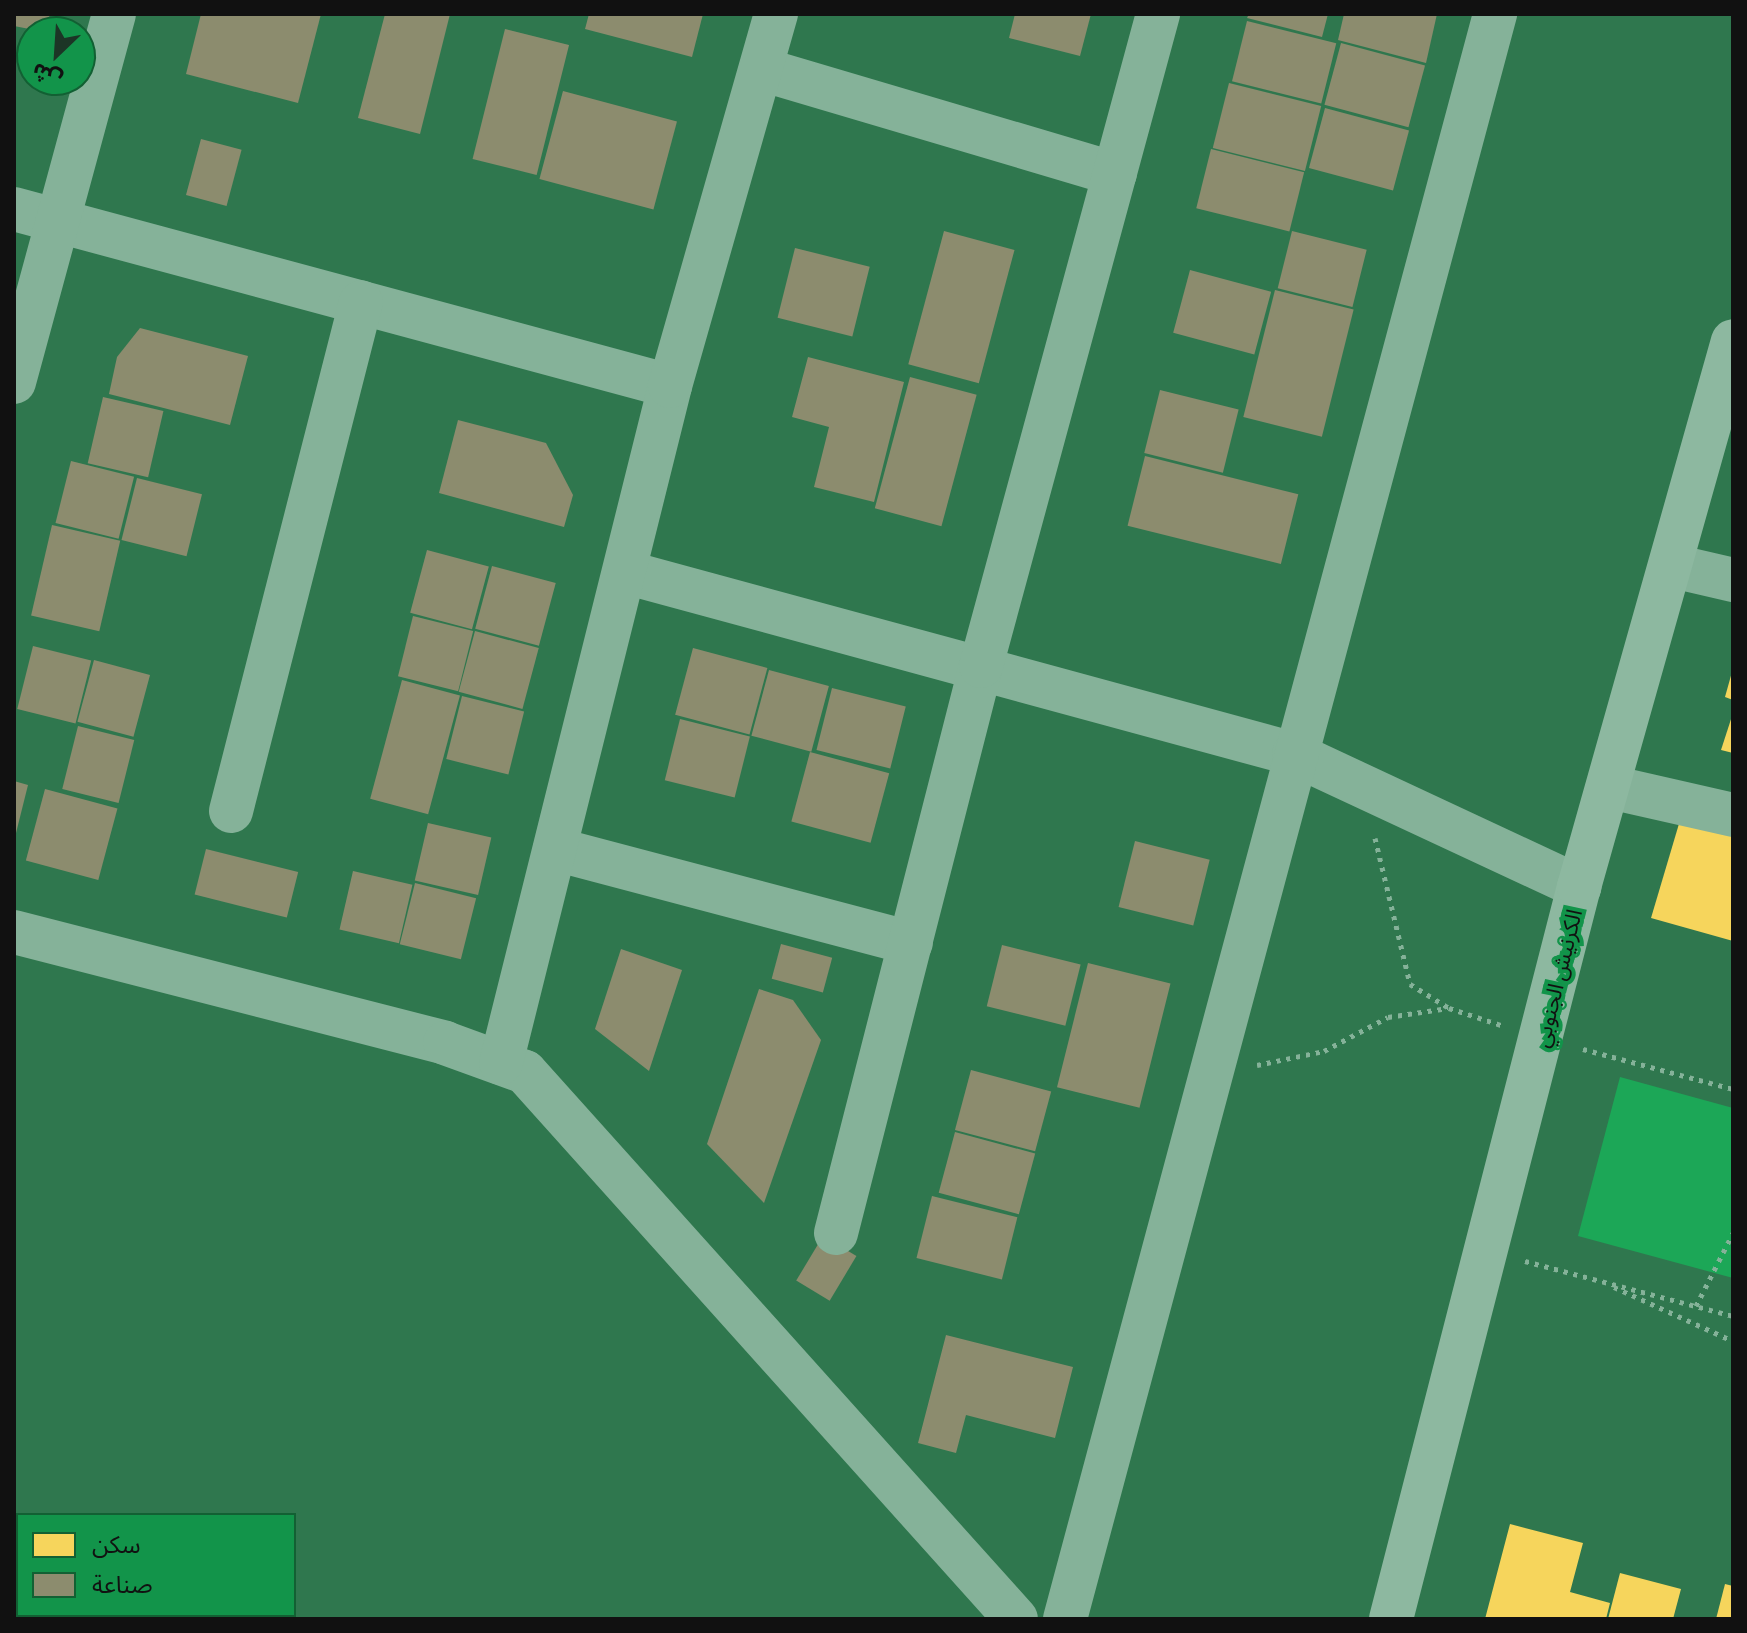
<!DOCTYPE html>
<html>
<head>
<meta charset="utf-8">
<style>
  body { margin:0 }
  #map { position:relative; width:1747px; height:1633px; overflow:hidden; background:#2f774e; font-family:Commissioner,"Noto Sans Arabic",sans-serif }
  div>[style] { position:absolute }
  .green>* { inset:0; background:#1ca757 }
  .homes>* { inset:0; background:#f6d55c }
  .industry>* { inset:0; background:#8c8c6e; transform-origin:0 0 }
  .path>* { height:5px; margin-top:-2.5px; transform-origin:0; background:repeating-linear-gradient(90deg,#85b299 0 4px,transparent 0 10px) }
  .minor>* { height:44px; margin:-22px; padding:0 22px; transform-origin:22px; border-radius:22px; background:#85b299 }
  .secondary>* { height:44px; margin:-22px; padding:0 22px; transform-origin:22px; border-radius:22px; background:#8db8a0 }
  span { translate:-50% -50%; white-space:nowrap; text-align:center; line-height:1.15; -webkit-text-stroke:8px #12944a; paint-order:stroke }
  .street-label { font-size:22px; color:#111 }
  .frame { position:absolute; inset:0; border:16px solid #111; pointer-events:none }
  .legend { position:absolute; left:16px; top:1513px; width:280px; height:104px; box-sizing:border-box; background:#12944a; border:2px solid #126033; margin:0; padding:10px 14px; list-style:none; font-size:24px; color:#111 }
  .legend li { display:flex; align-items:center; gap:16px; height:40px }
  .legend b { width:40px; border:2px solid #126033 }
  .north { position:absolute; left:16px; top:16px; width:80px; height:80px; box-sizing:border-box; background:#12944a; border:2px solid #126033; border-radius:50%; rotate:205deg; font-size:22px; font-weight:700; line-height:32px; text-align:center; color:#111 }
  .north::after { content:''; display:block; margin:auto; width:28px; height:36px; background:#1c3526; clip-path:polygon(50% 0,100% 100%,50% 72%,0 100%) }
</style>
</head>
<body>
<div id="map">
  <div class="green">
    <i style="clip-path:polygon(1620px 1077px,1733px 1108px,1733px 1278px,1578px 1236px)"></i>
  </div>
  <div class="homes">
    <i style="clip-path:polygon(1732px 672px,1733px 672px,1733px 700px,1725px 697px)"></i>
    <i style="clip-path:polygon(1733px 713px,1733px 753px,1721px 750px)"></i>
    <i style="clip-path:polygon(1681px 817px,1733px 832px,1733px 941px,1651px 918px)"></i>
    <i style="clip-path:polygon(1510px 1524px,1583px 1543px,1570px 1592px,1610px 1603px,1606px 1619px,1485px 1619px)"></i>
    <i style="clip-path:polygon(1620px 1573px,1681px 1589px,1673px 1619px,1608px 1619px)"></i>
    <i style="clip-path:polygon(1725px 1584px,1733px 1586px,1733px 1619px,1716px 1619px)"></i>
  </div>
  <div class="industry">
    <i style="clip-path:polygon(14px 14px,50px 14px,45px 32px,14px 26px)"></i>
    <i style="clip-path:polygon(201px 14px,321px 14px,298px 103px,186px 74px)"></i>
    <i style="clip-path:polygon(385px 14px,450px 14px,420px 134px,358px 118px)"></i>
    <i style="clip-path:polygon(589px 14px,703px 14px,692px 57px,585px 29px)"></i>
    <i style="clip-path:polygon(1015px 14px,1091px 14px,1080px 56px,1009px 38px)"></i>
    <i style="clip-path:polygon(1249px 14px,1328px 14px,1322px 37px,1247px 18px)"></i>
    <i style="clip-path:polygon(1344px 14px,1437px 14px,1426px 63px,1338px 40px)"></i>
    <i style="left:1247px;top:21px;width:92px;height:62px;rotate:14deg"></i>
    <i style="left:505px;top:29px;width:66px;height:134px;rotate:14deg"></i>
    <i style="left:1341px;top:43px;width:87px;height:64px;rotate:15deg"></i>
    <i style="left:1229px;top:83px;width:95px;height:67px;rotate:14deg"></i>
    <i style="left:563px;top:91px;width:118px;height:91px;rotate:15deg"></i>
    <i style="left:1325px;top:108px;width:87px;height:62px;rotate:15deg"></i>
    <i style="left:201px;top:139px;width:42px;height:58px;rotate:15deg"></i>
    <i style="left:1211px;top:149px;width:96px;height:61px;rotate:14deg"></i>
    <i style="left:944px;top:231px;width:73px;height:138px;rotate:15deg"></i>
    <i style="left:1292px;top:231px;width:77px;height:59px;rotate:14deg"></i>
    <i style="left:795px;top:248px;width:77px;height:72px;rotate:14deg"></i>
    <i style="left:1190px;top:270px;width:84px;height:65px;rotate:15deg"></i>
    <i style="left:1275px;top:290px;width:81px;height:131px;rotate:14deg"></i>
    <i style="clip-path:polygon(140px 328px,248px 356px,230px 425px,109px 394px,117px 357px)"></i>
    <i style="clip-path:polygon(808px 357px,904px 382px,874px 502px,814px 487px,829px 427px,792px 417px)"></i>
    <i style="left:910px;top:377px;width:69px;height:136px;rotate:15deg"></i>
    <i style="left:1160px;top:390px;width:81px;height:65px;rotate:14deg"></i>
    <i style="left:103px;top:397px;width:62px;height:68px;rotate:13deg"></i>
    <i style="clip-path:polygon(458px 420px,546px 443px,573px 495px,564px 527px,439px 493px)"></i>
    <i style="left:1145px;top:456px;width:158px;height:72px;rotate:14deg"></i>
    <i style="left:71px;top:461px;width:65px;height:64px;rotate:14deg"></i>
    <i style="left:137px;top:478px;width:67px;height:64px;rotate:14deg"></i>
    <i style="left:52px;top:525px;width:70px;height:93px;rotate:13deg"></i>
    <i style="left:427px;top:550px;width:64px;height:65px;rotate:15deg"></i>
    <i style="left:492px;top:566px;width:66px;height:65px;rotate:15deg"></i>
    <i style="left:413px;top:616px;width:62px;height:62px;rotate:14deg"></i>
    <i style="left:475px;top:631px;width:66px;height:63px;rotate:15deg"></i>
    <i style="left:33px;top:646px;width:60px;height:65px;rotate:14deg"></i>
    <i style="left:693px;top:648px;width:77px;height:69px;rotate:15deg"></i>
    <i style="left:94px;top:660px;width:58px;height:64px;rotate:15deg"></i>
    <i style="left:769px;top:670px;width:62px;height:68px;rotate:15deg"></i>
    <i style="left:402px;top:680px;width:60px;height:123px;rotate:15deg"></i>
    <i style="left:832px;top:688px;width:76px;height:64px;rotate:14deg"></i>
    <i style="left:462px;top:696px;width:64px;height:65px;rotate:14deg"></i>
    <i style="left:680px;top:719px;width:72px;height:63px;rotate:14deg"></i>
    <i style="left:78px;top:726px;width:58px;height:65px;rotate:14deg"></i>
    <i style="left:810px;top:752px;width:82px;height:72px;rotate:15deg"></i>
    <i style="clip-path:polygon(14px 781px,28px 785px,15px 837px,14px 837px)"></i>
    <i style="left:45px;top:789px;width:75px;height:74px;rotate:15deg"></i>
    <i style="left:428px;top:823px;width:65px;height:59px;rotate:13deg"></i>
    <i style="left:1135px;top:841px;width:77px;height:68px;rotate:14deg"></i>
    <i style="left:206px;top:849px;width:95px;height:47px;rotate:14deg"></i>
    <i style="left:353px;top:871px;width:61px;height:60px;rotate:13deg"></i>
    <i style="left:415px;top:883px;width:63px;height:63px;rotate:14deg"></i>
    <i style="left:781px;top:944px;width:53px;height:36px;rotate:15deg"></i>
    <i style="left:1002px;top:945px;width:81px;height:63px;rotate:14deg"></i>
    <i style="clip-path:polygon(621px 949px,682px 970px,649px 1071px,595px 1029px)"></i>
    <i style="left:1088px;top:963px;width:85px;height:128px;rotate:14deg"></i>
    <i style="clip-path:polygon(759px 989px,793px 1000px,821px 1040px,764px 1203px,707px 1144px)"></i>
    <i style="left:971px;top:1070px;width:83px;height:62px;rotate:15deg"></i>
    <i style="left:955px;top:1132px;width:83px;height:63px;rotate:15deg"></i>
    <i style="left:932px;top:1196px;width:88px;height:64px;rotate:14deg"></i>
    <i style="left:823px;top:1236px;width:39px;height:52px;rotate:31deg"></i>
    <i style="clip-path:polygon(946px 1335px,1073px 1367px,1055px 1438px,966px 1415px,956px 1453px,918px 1443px)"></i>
  </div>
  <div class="path">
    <i style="left:1375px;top:838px;width:150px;rotate:76.5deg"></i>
    <i style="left:1410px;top:984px;width:46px;rotate:31.6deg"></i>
    <i style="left:1449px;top:1008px;width:55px;rotate:18.1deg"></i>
    <i style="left:1583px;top:1049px;width:155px;rotate:14.9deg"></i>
    <i style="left:1257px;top:1065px;width:68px;rotate:-11.8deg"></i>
    <i style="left:1324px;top:1051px;width:72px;rotate:-28deg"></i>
    <i style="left:1388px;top:1017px;width:61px;rotate:-8.5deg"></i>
    <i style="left:1525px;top:1261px;width:215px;rotate:14.8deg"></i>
    <i style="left:1614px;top:1287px;width:131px;rotate:24.4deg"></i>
    <i style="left:1696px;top:1306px;width:82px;rotate:-63.1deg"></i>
  </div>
  <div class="minor">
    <i style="left:761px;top:69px;width:369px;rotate:16.5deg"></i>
    <i style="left:14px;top:209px;width:679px;rotate:15.1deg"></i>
    <i style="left:14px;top:382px;width:381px;rotate:-74.8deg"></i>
    <i style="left:1673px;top:566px;width:62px;rotate:13.1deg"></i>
    <i style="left:625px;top:572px;width:693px;rotate:15.22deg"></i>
    <i style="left:1294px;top:754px;width:315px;rotate:25deg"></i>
    <i style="left:1610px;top:787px;width:126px;rotate:12.8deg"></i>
    <i style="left:231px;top:811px;width:525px;rotate:-75.67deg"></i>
    <i style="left:555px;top:849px;width:368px;rotate:14.8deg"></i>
    <i style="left:14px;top:932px;width:445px;rotate:14.4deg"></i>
    <i style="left:445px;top:1043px;width:85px;rotate:19.9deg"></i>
    <i style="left:525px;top:1072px;width:735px;rotate:48.09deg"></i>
    <i style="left:501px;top:1063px;width:698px;rotate:-75.98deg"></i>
    <i style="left:670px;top:386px;width:387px;rotate:-74.1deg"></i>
    <i style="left:836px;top:1233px;width:585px;rotate:-75.66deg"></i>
    <i style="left:981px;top:666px;width:676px;rotate:-74.81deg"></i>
    <i style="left:1065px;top:1619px;width:1662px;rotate:-75deg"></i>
  </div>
  <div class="secondary">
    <i style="left:1391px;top:1619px;width:756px;rotate:-75.6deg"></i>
    <i style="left:1579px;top:887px;width:567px;rotate:-74.25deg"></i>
  </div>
  <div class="street-label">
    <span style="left:1557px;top:978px;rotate:-76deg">الكرنيش الجنوبي</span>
  </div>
  <div class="frame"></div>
  <ul class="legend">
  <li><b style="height:22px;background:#f6d55c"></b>سكن</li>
  <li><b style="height:22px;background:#8c8c6e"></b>صناعة</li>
  </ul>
  <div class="north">ش</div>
</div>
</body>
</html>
